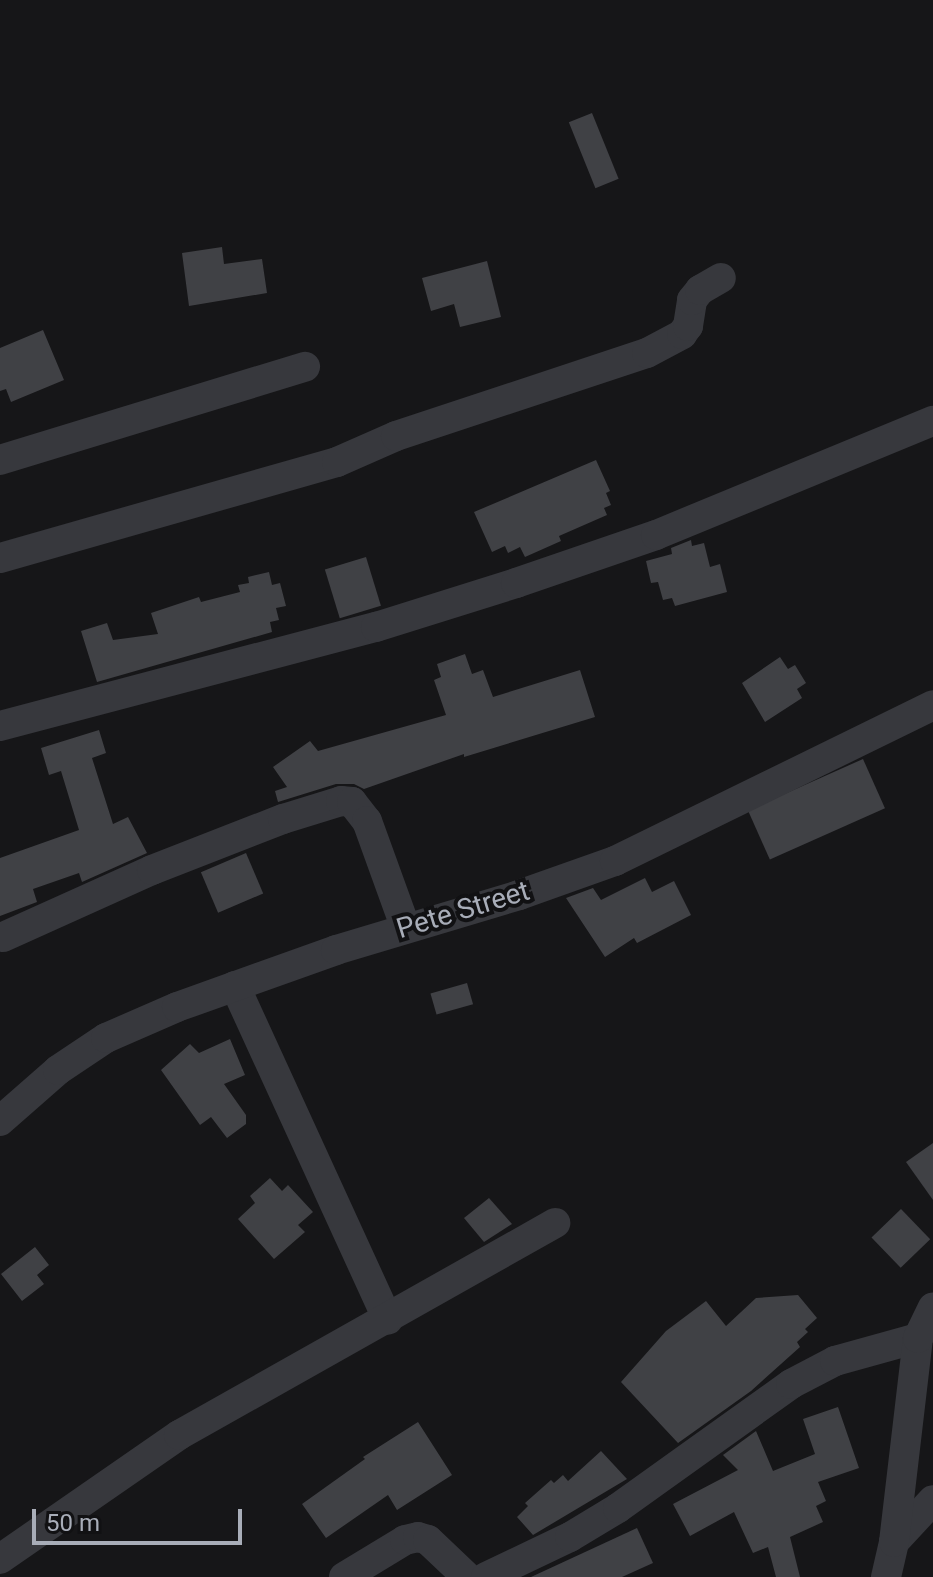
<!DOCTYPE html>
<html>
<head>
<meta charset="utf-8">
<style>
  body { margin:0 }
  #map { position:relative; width:933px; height:1577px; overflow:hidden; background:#161618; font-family:Roboto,sans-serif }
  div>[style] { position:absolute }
  .building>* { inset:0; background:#404145; transform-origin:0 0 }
  .minor>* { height:30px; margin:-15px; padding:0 15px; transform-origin:15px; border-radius:15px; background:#37383d }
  span { translate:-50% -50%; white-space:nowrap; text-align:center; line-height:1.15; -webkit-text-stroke:8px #111113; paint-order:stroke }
  .street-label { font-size:28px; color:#a8adb8 }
  .scale { position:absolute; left:32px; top:1509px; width:210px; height:36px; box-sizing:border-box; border:4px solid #a8adb8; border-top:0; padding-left:10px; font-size:24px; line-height:28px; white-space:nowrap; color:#a8adb8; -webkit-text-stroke:6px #111113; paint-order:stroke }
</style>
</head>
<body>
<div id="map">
  <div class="building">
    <i style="left:592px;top:113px;width:71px;height:25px;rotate:68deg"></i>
    <i style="clip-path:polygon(222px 247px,224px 264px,262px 259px,267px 293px,189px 306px,182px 253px)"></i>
    <i style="clip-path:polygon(487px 261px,501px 317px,460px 327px,454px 304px,431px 311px,422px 278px)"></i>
    <i style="clip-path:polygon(43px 330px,64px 380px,11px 402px,6px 389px,0 391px,0 348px)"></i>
    <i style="clip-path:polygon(596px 460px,610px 491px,606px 493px,611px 505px,604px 508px,607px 515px,559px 536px,561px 541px,525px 557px,520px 547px,508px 553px,505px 546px,492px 552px,474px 512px)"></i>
    <i style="clip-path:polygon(691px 540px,692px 546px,704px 543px,710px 567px,720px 564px,727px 592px,675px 606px,672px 598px,663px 600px,658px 582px,651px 583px,646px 561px,672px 554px,671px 548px)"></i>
    <i style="left:366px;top:557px;width:51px;height:43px;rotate:73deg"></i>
    <i style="clip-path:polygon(269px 572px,272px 585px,280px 583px,286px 606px,276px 608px,279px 620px,270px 622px,272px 632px,97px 682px,81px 631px,107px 623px,113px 640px,158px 634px,151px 613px,199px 597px,201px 602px,240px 592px,238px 585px,249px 583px,248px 577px)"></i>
    <i style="clip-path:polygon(465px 654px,472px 674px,483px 670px,493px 697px,580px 670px,595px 717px,464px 757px,464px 754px,364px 789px,354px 784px,336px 784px,278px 802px,275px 791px,287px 787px,273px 767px,310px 741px,318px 751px,446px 715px,434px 680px,441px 677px,437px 664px)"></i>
    <i style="clip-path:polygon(780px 657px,788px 669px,795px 665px,806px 683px,797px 689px,802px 698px,765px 722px,742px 683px)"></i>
    <i style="clip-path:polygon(99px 730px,106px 753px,92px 758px,113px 824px,128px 817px,147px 853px,82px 882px,79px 873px,33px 889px,37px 902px,0 916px,0 858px,79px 830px,61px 771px,49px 775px,41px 748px)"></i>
    <i style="left:863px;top:759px;width:54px;height:126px;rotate:66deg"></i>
    <i style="left:246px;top:853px;width:44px;height:49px;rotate:67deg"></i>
    <i style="clip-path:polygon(645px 878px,652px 892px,674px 881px,691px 915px,637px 943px,634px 938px,605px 957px,566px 898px,593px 888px,601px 900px)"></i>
    <i style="left:467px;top:983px;width:22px;height:38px;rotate:74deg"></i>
    <i style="clip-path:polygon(230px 1039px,245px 1075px,224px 1084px,246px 1115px,246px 1124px,227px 1138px,211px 1117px,200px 1125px,161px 1070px,190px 1044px,199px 1053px)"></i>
    <i style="clip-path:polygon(933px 1143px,933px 1200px,906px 1162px)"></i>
    <i style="clip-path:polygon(270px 1178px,282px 1191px,288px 1185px,313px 1212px,298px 1225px,305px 1232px,274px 1259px,238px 1219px,255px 1203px,250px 1196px)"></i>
    <i style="clip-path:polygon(489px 1198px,512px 1224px,484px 1242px,464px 1218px)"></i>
    <i style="left:901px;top:1209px;width:42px;height:41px;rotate:46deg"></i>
    <i style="clip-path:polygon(35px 1247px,49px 1265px,37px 1275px,44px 1284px,22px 1301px,1px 1274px)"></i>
    <i style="clip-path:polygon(798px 1295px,817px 1318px,805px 1329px,808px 1332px,797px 1342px,800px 1347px,751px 1391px,678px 1443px,621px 1382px,666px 1331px,706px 1301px,726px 1326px,756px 1298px)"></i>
    <i style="clip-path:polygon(838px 1407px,859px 1468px,818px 1482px,826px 1501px,816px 1506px,823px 1522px,790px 1537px,800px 1577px,776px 1577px,768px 1547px,753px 1553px,734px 1512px,690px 1536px,673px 1504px,738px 1470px,723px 1455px,756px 1431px,773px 1471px,815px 1454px,803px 1419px)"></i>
    <i style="clip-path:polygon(418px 1422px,452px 1475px,397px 1510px,388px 1495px,326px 1538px,302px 1504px,365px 1459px,363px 1457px)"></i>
    <i style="clip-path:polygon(601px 1451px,627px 1479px,533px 1535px,517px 1517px,528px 1506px,525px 1503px,551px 1480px,554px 1483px,563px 1475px,568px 1481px)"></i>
    <i style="clip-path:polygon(637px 1528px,653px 1563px,622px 1577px,531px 1577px)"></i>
  </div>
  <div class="minor">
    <i style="left:0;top:460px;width:319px;rotate:-17deg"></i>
    <i style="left:0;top:558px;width:350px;rotate:-15.9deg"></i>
    <i style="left:337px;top:462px;width:64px;rotate:-23.8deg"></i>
    <i style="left:396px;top:436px;width:264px;rotate:-18.3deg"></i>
    <i style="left:647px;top:353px;width:40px;rotate:-28deg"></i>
    <i style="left:682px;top:334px;width:10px;rotate:-53deg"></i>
    <i style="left:688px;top:326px;width:26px;rotate:-81deg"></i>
    <i style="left:692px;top:300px;width:13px;rotate:-51deg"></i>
    <i style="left:700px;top:290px;width:24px;rotate:-30deg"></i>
    <i style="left:0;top:726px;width:389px;rotate:-14.8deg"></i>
    <i style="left:376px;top:627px;width:147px;rotate:-17.4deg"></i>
    <i style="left:516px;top:583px;width:148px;rotate:-18.9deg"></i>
    <i style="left:656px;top:535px;width:300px;rotate:-22.4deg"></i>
    <i style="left:3px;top:937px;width:163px;rotate:-24.2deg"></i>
    <i style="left:152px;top:870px;width:141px;rotate:-21.3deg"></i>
    <i style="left:283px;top:819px;width:61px;rotate:-17.2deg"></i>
    <i style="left:341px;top:801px;width:11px;rotate:5deg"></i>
    <i style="left:352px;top:802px;width:24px;rotate:52deg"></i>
    <i style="left:367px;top:821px;width:112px;rotate:70.1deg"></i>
    <i style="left:235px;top:986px;width:367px;rotate:65.4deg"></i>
    <i style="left:0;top:1121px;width:77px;rotate:-41.3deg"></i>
    <i style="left:58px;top:1070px;width:58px;rotate:-33.7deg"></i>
    <i style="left:106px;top:1038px;width:77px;rotate:-23.6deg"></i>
    <i style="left:177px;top:1007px;width:169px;rotate:-19.7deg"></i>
    <i style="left:336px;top:950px;width:191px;rotate:-16.7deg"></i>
    <i style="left:519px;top:895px;width:102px;rotate:-19.5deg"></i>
    <i style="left:615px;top:861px;width:354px;rotate:-26.1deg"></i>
    <i style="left:894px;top:1542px;width:57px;rotate:-47.1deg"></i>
    <i style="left:0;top:1559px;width:218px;rotate:-34.7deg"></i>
    <i style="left:179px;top:1435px;width:432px;rotate:-29.4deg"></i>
    <i style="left:344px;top:1577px;width:71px;rotate:-31.2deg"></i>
    <i style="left:405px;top:1540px;width:13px;rotate:-13deg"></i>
    <i style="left:418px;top:1537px;width:10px;rotate:17deg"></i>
    <i style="left:428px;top:1540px;width:54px;rotate:43.5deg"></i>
    <i style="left:486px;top:1577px;width:93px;rotate:-25.5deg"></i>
    <i style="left:570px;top:1537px;width:56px;rotate:-31.1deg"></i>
    <i style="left:618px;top:1508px;width:213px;rotate:-35.6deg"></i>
    <i style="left:791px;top:1384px;width:50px;rotate:-27.6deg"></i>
    <i style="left:835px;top:1361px;width:86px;rotate:-15.5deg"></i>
    <i style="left:886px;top:1577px;width:36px;rotate:-77deg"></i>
    <i style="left:894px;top:1542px;width:205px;rotate:-83.3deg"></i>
    <i style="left:918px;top:1338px;width:34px;rotate:-64deg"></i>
  </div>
  <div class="street-label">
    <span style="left:463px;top:910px;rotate:-17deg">Pete Street</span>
  </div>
  <div class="scale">50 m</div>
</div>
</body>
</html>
